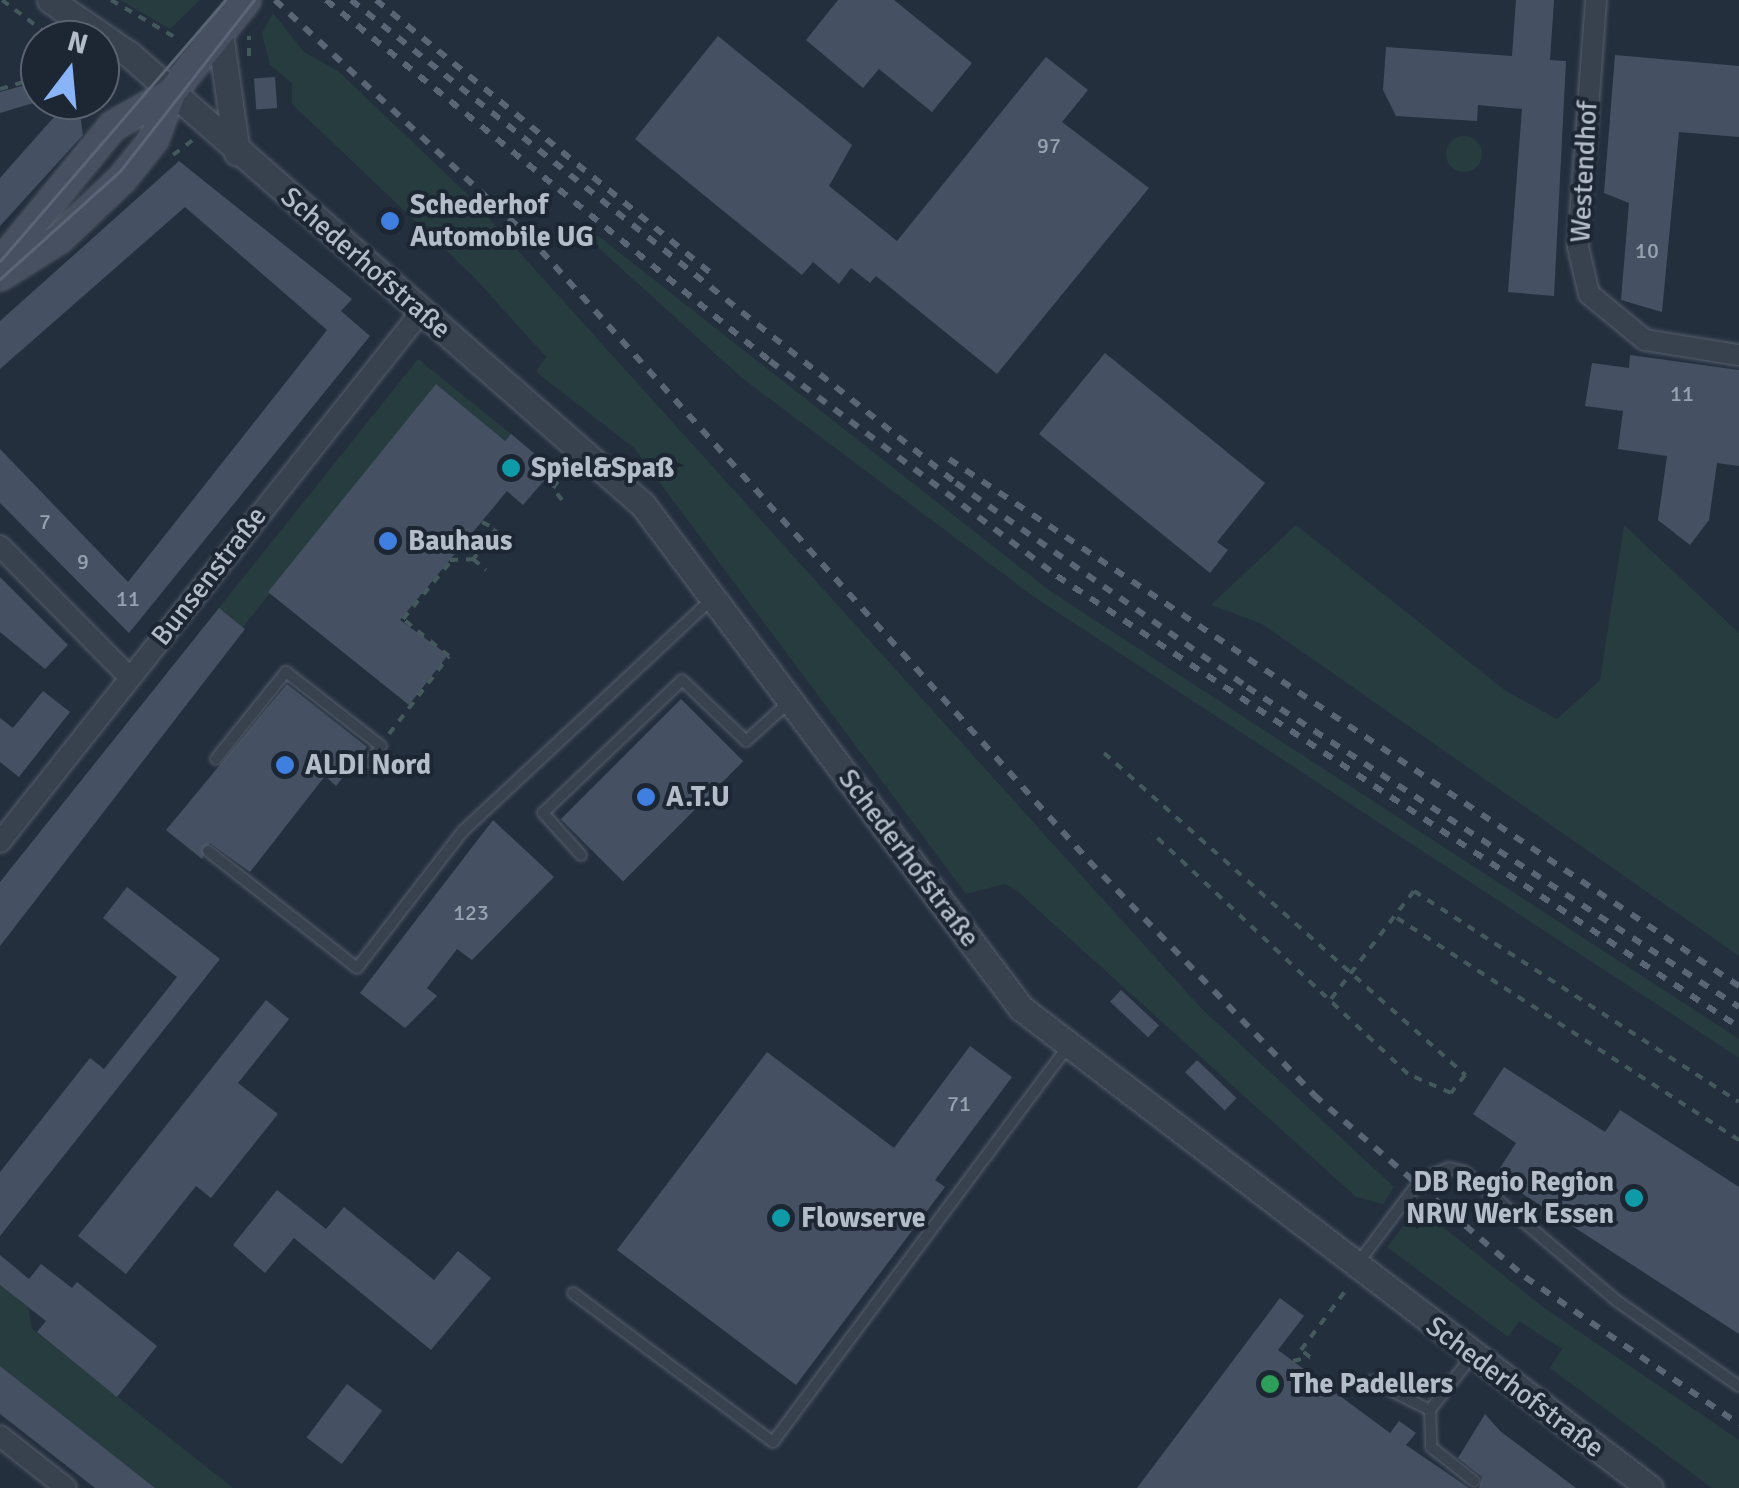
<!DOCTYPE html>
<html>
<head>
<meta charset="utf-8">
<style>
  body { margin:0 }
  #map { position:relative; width:1739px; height:1488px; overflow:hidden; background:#242f3e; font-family:Signika,sans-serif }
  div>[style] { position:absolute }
  .green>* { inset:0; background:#263c3f }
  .round { border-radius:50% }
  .building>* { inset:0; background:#455162; transform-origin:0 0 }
  .path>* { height:4px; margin-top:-2px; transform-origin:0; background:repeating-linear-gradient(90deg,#44595c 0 8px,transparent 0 16px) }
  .roads { filter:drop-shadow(0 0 2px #565f6c) drop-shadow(0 0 2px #565f6c) }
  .service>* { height:10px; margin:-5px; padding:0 5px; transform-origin:5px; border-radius:5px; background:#38414e }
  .minor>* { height:20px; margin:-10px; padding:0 10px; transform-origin:10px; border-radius:10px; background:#38414e }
  .tertiary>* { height:25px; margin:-12.5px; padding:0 12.5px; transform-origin:12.5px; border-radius:12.5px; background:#38414e }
  .secondary>* { height:28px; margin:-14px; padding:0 14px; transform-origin:14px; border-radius:14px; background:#465061 }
  .tram>* { height:2.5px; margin:-1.25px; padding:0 1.25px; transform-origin:1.25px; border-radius:1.25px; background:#5a6575 }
  .rail>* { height:6px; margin-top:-3px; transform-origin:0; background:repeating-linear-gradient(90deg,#5a6575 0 10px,transparent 0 20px) }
  .dots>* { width:28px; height:28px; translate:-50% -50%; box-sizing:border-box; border:5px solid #1d2633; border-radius:50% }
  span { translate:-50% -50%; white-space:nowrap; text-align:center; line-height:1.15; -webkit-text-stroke:8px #1d2633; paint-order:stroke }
  .number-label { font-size:22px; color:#98a1af }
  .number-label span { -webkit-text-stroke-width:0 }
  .street-label { font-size:28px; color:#b4bcc9 }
  .poi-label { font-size:28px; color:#b4bcc9; font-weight:700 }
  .left { translate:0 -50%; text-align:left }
  .right { translate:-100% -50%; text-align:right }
  .north { position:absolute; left:20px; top:20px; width:100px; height:100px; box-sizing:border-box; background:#1d2633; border:2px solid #59626f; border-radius:50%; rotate:16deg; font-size:28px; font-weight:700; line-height:40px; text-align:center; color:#b4bcc9 }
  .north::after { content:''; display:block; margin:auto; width:35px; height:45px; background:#8ab4f8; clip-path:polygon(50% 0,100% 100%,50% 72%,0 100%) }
</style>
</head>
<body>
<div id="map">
  <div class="green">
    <i style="clip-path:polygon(120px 0,200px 0,170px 29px)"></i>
    <i style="clip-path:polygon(273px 13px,304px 52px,338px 71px,465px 192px,1201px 1008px,1394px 1187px,1383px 1204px,1356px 1197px,1017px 891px,1005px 884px,966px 894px,634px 448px,536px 372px,546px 357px,472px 275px,292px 104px,292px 83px,270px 65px,262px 33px)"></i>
    <i class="round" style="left:1446px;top:136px;width:36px;height:36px"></i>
    <i style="clip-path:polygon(587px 227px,1050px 591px,1739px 1039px,1739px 1058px,1037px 599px,742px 378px,580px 231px)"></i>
    <i style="clip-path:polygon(418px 359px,511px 434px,505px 441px,436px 384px,243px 627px,219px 608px)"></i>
    <i style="clip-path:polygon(1296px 525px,1506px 691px,1557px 719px,1600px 680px,1624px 525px,1739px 633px,1739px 956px,1262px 624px,1211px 605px)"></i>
    <i style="clip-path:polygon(1418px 1207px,1543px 1307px,1739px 1440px,1739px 1488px,1712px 1488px,1550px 1368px,1562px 1349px,1519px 1321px,1508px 1337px,1387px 1247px)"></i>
    <i style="clip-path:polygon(0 1285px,28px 1307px,32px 1329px,233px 1488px,155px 1488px,0 1366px)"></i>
  </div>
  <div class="building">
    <i style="clip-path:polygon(838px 0,894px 0,972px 63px,932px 112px,879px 69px,863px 88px,806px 40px)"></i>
    <i style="clip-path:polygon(1516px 0,1554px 0,1550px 60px,1566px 61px,1554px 296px,1508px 292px,1522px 109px,1478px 105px,1477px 121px,1396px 116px,1383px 90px,1386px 47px,1512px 56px)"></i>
    <i style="clip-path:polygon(718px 36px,852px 145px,829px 186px,897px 241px,1046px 57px,1088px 90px,1062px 122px,1149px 188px,997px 374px,876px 276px,870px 283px,851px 268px,839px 284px,813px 262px,802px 275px,635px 139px)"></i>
    <i style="clip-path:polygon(1615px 55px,1739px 66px,1739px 137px,1679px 132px,1662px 312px,1621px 300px,1629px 203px,1604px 193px)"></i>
    <i style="left:275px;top:77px;width:31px;height:21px;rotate:86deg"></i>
    <i style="clip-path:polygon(40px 81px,40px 101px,0 113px,0 92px)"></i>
    <i style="clip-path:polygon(69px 100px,78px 100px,83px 135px,0 226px,0 178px)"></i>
    <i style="clip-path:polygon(179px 161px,352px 299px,341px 311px,370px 336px,129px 633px,0 503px,0 449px,128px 582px,327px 330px,185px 207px,0 369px,0 321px)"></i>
    <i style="clip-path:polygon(1105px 353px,1265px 483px,1217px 542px,1228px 550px,1210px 573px,1039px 434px)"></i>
    <i style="clip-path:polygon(1630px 355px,1739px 370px,1739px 466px,1717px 463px,1709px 520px,1690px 545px,1658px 520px,1667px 456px,1618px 449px,1623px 411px,1585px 406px,1592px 363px,1629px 368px)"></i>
    <i style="clip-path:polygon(436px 384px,505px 441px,511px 434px,546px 463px,548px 476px,523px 505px,507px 491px,400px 620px,448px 655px,409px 705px,268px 592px)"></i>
    <i style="clip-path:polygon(0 577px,68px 645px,45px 669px,0 632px)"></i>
    <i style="clip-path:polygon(219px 608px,245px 629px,0 946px,0 882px)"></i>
    <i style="clip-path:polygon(287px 684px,367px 747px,336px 786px,325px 776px,250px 872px,210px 843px,202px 859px,166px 830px)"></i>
    <i style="clip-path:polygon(43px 691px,70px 712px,19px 777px,0 762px,0 718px,13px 728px)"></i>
    <i style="left:681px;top:699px;width:88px;height:170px;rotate:45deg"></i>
    <i style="clip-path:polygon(493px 820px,554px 877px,472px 960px,457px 949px,427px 988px,437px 996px,405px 1028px,360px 993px)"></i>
    <i style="clip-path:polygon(127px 887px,220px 959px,0 1236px,0 1172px,90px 1058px,104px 1069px,177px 977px,103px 918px)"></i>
    <i style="left:1121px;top:990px;width:52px;height:16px;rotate:43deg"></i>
    <i style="clip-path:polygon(266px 1000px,289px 1019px,238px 1083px,278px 1114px,211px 1198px,196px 1186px,126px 1274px,78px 1236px)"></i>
    <i style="clip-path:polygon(970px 1046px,1012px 1077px,935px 1180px,945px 1187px,796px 1385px,617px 1250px,767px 1052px,894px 1148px)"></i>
    <i style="left:1197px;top:1060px;width:55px;height:17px;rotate:44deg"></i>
    <i style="clip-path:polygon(1504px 1067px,1605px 1132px,1620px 1110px,1739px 1187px,1739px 1334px,1495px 1176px,1516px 1143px,1473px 1114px)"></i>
    <i style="clip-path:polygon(277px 1190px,326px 1229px,344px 1207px,434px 1280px,458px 1251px,491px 1278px,431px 1350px,294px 1238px,265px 1273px,233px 1245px)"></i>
    <i style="clip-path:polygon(0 1255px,29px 1279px,41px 1264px,72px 1288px,77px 1282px,157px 1346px,117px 1397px,37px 1332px,46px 1321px,0 1285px)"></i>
    <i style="clip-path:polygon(1280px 1298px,1304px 1316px,1278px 1350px,1390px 1433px,1399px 1421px,1416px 1433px,1406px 1445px,1469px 1488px,1137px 1488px)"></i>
    <i style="clip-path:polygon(0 1366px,61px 1414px,155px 1488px,95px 1488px,0 1414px)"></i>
    <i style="left:347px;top:1384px;width:44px;height:67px;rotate:37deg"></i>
    <i style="clip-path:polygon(1485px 1414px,1500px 1431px,1576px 1488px,1479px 1488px,1482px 1477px,1458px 1458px)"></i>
  </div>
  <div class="path">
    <i style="left:2px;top:0;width:66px;rotate:37deg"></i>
    <i style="left:111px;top:0;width:78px;rotate:30.2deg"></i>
    <i style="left:249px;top:56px;width:20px;rotate:-90deg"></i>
    <i style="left:102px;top:87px;width:15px;rotate:62deg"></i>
    <i style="left:102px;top:87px;width:21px;rotate:-51deg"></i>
    <i style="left:0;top:89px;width:42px;rotate:-16.7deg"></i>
    <i style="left:85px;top:100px;width:14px;rotate:65deg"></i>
    <i style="left:173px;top:155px;width:25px;rotate:-37deg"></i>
    <i style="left:562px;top:500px;width:15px;rotate:-127deg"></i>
    <i style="left:553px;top:488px;width:21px;rotate:-55deg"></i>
    <i style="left:482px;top:522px;width:16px;rotate:27deg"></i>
    <i style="left:496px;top:529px;width:38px;rotate:127deg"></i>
    <i style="left:473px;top:559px;width:17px;rotate:40deg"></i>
    <i style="left:450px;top:560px;width:23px;rotate:-2deg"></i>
    <i style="left:389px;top:734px;width:98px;rotate:-52.4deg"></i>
    <i style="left:449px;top:656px;width:59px;rotate:-141.2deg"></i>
    <i style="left:403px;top:619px;width:77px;rotate:-50.3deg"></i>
    <i style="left:1104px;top:753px;width:484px;rotate:41.7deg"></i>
    <i style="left:1465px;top:1075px;width:23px;rotate:128deg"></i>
    <i style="left:1451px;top:1093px;width:47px;rotate:-156.2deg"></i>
    <i style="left:1408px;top:1074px;width:352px;rotate:-136.7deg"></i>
    <i style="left:1397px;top:918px;width:408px;rotate:33deg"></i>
    <i style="left:1331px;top:999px;width:136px;rotate:-52.5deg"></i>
    <i style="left:1414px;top:891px;width:387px;rotate:33deg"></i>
    <i style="left:1293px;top:1361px;width:17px;rotate:-13deg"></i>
    <i style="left:1310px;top:1357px;width:11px;rotate:-142deg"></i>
    <i style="left:1301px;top:1350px;width:80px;rotate:-53.1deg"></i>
  </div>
  <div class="roads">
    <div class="service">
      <i style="left:216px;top:759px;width:112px;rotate:-51.2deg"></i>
      <i style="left:286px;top:672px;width:120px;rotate:37.9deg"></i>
      <i style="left:381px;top:746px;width:19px;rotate:122deg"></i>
      <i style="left:208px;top:851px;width:189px;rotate:38.1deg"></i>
      <i style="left:357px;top:968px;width:173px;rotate:-52.3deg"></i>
      <i style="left:463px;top:831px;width:342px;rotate:-43deg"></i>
      <i style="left:581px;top:855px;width:57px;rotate:-132.1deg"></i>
      <i style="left:543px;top:813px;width:192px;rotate:-43.7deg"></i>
      <i style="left:682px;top:680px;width:88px;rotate:43.6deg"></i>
      <i style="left:746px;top:741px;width:57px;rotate:-42.1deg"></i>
      <i style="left:1358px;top:1263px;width:105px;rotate:-53.1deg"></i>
      <i style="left:1421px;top:1179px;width:30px;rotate:-21deg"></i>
      <i style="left:1449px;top:1168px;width:16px;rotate:14deg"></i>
      <i style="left:1465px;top:1172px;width:199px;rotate:40.3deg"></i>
      <i style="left:1617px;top:1301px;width:149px;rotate:34.9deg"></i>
      <i style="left:573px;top:1293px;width:249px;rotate:36.7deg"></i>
      <i style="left:773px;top:1442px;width:492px;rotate:-53.3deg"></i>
      <i style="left:1372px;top:1381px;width:65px;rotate:26.6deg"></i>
      <i style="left:1430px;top:1410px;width:68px;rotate:-52.1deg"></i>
      <i style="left:1430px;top:1410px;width:37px;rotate:88deg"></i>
      <i style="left:1431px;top:1447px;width:55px;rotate:38.3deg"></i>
    </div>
    <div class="minor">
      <i style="left:1596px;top:0;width:248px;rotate:94.2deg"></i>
      <i style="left:1578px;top:247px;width:48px;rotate:76.8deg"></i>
      <i style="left:1589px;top:294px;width:72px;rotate:39.4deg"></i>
      <i style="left:1645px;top:340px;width:95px;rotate:9.1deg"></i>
      <i style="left:0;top:546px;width:182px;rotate:45.4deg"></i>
      <i style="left:0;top:842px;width:677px;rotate:-51.54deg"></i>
      <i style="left:0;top:1436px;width:84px;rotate:38.2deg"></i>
    </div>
    <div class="tertiary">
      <i style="left:50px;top:0;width:96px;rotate:34.4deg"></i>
      <i style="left:129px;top:54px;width:684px;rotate:41.26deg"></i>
      <i style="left:643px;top:505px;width:629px;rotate:53.08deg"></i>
      <i style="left:1021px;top:1008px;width:791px;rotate:37.35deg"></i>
      <i style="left:220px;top:34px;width:120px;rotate:81.9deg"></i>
    </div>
    <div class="secondary">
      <i style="left:0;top:264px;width:178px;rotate:-50.7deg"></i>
      <i style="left:113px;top:126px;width:67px;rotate:-29.6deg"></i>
      <i style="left:171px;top:93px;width:119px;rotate:-51.1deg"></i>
      <i style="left:0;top:276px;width:71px;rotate:-32.3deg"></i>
      <i style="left:60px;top:238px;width:87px;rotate:-43.6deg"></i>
      <i style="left:123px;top:178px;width:50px;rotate:-51.5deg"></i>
      <i style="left:154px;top:139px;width:49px;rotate:-69.7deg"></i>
    </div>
  </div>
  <div class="tram">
    <i style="left:0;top:261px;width:345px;rotate:-49.2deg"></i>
    <i style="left:0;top:279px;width:163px;rotate:-42deg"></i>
    <i style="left:121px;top:170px;width:216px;rotate:-52deg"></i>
  </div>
  <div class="rail">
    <i style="left:275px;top:0;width:346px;rotate:43deg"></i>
    <i style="left:528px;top:236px;width:840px;rotate:48.09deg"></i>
    <i style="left:1089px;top:861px;width:325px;rotate:46.1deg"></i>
    <i style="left:1314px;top:1095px;width:279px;rotate:40.8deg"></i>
    <i style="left:1525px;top:1277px;width:260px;rotate:34.5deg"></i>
    <i style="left:326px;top:0;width:572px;rotate:39.11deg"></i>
    <i style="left:770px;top:361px;width:359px;rotate:36.8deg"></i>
    <i style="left:1057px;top:576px;width:818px;rotate:33.48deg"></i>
    <i style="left:351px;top:0;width:774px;rotate:38.6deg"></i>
    <i style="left:956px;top:483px;width:355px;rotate:35deg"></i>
    <i style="left:1247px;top:687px;width:587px;rotate:33.04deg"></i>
    <i style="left:376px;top:0;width:434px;rotate:39.2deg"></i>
    <i style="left:949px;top:459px;width:950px;rotate:33.71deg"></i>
  </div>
  <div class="dots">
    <i style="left:390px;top:221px;background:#3f7fe0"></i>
    <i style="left:511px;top:468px;background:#0f9aa8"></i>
    <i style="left:388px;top:541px;background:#3f7fe0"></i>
    <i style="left:285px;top:765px;background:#3f7fe0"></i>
    <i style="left:646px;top:797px;background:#3f7fe0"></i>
    <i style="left:1634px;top:1198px;background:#0f9aa8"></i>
    <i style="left:781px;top:1218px;background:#0f9aa8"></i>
    <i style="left:1270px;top:1384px;background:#2e9e5b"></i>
  </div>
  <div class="number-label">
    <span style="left:1049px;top:146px">97</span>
    <span style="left:1647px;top:251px">10</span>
    <span style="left:1682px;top:394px">11</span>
    <span style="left:45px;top:522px">7</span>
    <span style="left:83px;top:562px">9</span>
    <span style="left:128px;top:599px">11</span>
    <span style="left:471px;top:913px">123</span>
    <span style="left:959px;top:1104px">71</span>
  </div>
  <div class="street-label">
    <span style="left:1584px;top:172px;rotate:-87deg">Westendhof</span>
    <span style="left:366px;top:263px;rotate:41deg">Schederhofstraße</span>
    <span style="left:209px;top:576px;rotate:-52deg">Bunsenstraße</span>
    <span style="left:909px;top:858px;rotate:53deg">Schederhofstraße</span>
    <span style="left:1515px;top:1387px;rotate:37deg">Schederhofstraße</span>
  </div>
  <div class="poi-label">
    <span class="left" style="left:410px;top:221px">Schederhof<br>Automobile UG</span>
    <span class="left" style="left:531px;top:468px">Spiel&amp;Spaß</span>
    <span class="left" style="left:408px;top:541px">Bauhaus</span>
    <span class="left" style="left:305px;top:765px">ALDI Nord</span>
    <span class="left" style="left:666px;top:797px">A.T.U</span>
    <span class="right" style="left:1614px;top:1198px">DB Regio Region<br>NRW Werk Essen</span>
    <span class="left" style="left:801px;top:1218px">Flowserve</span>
    <span class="left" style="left:1290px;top:1384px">The Padellers</span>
  </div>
  <div class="north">N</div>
</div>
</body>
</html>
